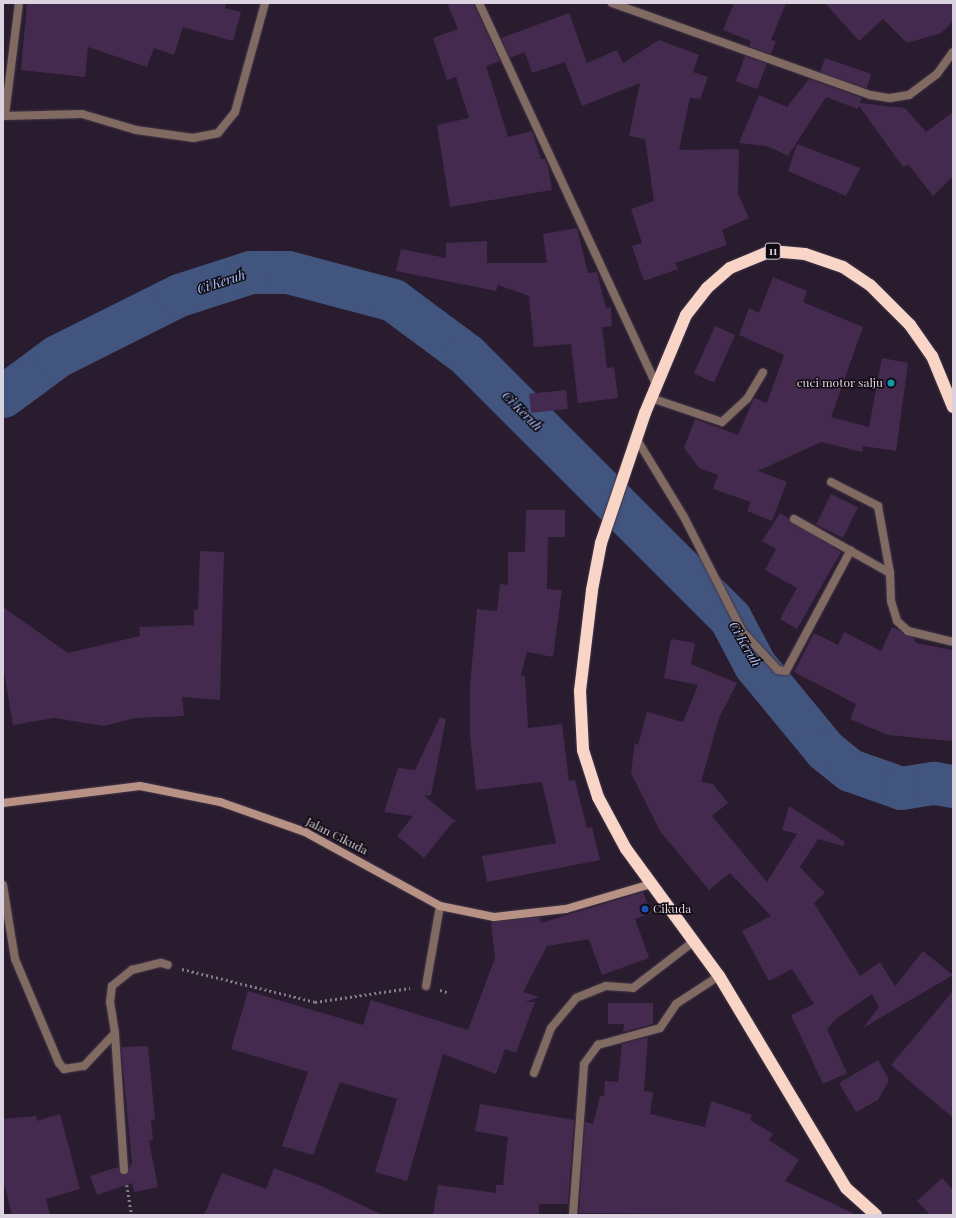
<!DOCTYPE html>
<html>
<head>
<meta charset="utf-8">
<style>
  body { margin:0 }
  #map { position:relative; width:956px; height:1218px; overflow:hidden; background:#291c2f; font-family:"Playfair Display",serif }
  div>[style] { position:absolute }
  .river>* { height:43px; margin:-21.5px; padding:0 21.5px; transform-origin:21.5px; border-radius:21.5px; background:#42557e }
  .building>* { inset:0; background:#442a4f; transform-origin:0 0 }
  .path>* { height:2.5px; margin-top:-1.25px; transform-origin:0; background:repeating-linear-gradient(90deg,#857a8a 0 2px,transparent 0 5px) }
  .roads { filter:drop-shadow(0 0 1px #423648) drop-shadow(0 0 1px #423648) }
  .lane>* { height:8px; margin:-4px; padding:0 4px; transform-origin:4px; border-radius:4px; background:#816a61 }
  .street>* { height:8px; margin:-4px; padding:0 4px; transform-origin:4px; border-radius:4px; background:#816a61 }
  .secondary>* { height:8px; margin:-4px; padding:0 4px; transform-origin:4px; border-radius:4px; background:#b79284 }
  .highway>* { height:12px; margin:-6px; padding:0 6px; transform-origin:6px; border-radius:6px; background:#f8d5c7 }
  .dots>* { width:11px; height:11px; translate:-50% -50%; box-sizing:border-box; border:2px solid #0f0911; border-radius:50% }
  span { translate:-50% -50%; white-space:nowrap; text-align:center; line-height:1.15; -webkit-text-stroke:3px #0f0911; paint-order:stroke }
  .shield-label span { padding:1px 3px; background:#0f0911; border:1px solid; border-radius:3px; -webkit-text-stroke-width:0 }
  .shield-label { font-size:11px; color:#dcd3e0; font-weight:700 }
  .poi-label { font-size:12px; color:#dcd3e0 }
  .right { translate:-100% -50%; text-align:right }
  .left { translate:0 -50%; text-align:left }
  .street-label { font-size:12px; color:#dcd3e0 }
  .water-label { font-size:13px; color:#aac4fa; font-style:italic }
  .frame { position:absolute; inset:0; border:4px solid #dcd3e0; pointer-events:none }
</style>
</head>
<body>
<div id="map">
  <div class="river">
    <i style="left:3px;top:396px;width:67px;rotate:-36.5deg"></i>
    <i style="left:57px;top:356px;width:136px;rotate:-26.6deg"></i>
    <i style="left:179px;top:295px;width:75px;rotate:-17.9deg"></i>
    <i style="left:250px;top:272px;width:38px"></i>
    <i style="left:288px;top:272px;width:109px;rotate:14.9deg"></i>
    <i style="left:393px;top:300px;width:92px;rotate:36.6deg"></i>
    <i style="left:467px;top:355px;width:372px;rotate:45deg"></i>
    <i style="left:730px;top:618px;width:53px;rotate:62deg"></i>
    <i style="left:755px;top:665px;width:110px;rotate:50.5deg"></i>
    <i style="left:825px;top:750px;width:32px;rotate:39deg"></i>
    <i style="left:850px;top:770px;width:54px;rotate:19.4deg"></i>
    <i style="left:901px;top:788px;width:33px;rotate:-9deg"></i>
    <i style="left:934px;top:783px;width:19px;rotate:9deg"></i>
  </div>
  <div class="building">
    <i style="clip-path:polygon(226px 3px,225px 8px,241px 12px,233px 41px,183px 27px,174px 55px,154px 48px,147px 67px,88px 47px,85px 77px,21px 70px,27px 4px)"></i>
    <i style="clip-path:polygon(447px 3px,473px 3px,500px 61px,486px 66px,508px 137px,532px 131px,541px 159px,545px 159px,548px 166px,552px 190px,450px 207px,437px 125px,469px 118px,456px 77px,447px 80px,433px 38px,458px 29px)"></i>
    <i style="clip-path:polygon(734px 3px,786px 3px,771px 40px,776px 41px,771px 54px,749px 46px,751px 41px,723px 30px)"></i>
    <i style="clip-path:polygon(825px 3px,953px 3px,953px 21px,941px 33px,907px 43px,883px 19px,859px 41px)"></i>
    <i style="clip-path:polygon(569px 13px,587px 63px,617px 50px,623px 63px,659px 40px,699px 55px,693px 72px,708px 77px,700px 99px,690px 98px,679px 150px,739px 149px,738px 194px,749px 218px,722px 230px,727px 245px,675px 263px,678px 269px,644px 281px,632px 246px,642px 243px,631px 209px,654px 201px,645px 139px,629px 136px,640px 83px,582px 106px,565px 62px,532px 73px,525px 52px,510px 58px,501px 38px)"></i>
    <i style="left:745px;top:56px;width:23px;height:27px;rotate:20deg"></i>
    <i style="left:825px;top:58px;width:49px;height:15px;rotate:19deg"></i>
    <i style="clip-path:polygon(809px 79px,862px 98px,860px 103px,905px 108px,926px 132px,953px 112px,953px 176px,933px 196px,908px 164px,903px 167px,859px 106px,858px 109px,826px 97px,788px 156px,767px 146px,739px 143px,759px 95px,787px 107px)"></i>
    <i style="clip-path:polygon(797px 144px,860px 168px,846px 196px,788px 171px)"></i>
    <i style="clip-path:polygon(577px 228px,588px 273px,597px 272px,606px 308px,611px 307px,612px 326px,602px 327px,607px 368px,614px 367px,618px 398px,578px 403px,571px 344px,534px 347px,529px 296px,498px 285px,496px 291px,396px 271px,401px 249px,446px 258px,446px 243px,487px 241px,487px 263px,547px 263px,543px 234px)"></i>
    <i style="clip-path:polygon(773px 277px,807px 291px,803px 302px,863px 327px,831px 417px,869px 427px,882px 358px,908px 363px,896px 451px,863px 446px,862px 452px,821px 442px,758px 471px,787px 482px,772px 521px,747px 511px,751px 502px,713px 489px,718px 475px,699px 468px,684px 448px,695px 419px,738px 435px,754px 398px,767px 403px,784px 355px,739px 335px,749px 308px,759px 313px)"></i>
    <i style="left:715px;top:326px;width:22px;height:52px;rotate:24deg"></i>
    <i style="left:566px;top:390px;width:19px;height:37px;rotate:84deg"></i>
    <i style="left:831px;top:494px;width:30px;height:34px;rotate:26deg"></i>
    <i style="clip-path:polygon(526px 510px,565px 510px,565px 537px,548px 537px,547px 589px,562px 590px,553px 657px,527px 652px,521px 675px,525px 676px,528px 728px,562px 724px,569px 781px,575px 780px,587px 828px,592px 827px,600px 860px,487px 882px,482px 856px,556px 843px,542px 782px,476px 790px,470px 735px,470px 684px,477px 609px,497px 611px,500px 584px,508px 585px,508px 552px,525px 552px)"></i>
    <i style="clip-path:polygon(780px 513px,841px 552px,797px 629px,780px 619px,797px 588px,765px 570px,776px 549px,762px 541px)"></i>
    <i style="clip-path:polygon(200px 551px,224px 552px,220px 700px,182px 697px,184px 716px,135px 718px,104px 726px,54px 718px,13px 725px,3px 665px,3px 607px,68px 653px,140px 636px,139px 627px,194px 625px,194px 610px,198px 610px)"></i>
    <i style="clip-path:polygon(892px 627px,914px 638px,916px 643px,953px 650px,953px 739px,950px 741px,888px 735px,850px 719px,856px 704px,794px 672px,814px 633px,838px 645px,844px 632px,881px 651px)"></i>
    <i style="clip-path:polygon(671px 639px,695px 643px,691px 664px,737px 683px,719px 718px,701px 782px,713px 784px,728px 803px,712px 816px,767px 882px,797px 834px,782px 830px,789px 806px,845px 842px,843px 846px,818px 839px,800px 867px,825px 893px,814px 903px,860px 976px,880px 962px,895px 986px,923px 951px,953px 975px,863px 1028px,879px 1007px,872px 994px,837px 1018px,827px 1029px,847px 1073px,823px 1084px,791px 1015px,814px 1004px,792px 969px,769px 981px,742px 931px,771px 916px,730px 873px,709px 890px,660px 831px,631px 773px,635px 743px,638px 745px,647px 712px,683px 722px,698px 685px,664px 678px)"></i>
    <i style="clip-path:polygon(440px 717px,446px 719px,431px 795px,424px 796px,458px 823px,453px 822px,424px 858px,397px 836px,413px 816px,384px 812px,398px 768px,415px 770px)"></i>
    <i style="clip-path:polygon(643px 892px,651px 913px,635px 919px,649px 958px,602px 975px,589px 939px,547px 946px,523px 992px,539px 997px,525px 1002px,535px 1002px,516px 1053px,505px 1049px,496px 1074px,443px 1054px,407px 1181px,375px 1172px,397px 1099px,340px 1082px,313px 1155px,282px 1146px,308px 1072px,231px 1049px,248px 991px,363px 1025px,371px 1000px,468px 1030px,495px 958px,491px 922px,540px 917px,541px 923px)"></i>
    <i style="clip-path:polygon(953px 991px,953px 1118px,891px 1065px)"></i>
    <i style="clip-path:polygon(608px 1003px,653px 1003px,653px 1024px,623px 1032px,624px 1024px,608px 1024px)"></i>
    <i style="clip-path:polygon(648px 1037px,644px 1091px,653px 1092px,650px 1114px,705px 1127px,711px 1101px,752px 1115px,750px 1120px,773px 1134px,769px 1140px,799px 1160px,785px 1181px,857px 1215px,579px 1213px,585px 1122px,593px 1124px,600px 1096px,604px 1096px,605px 1081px,618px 1082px,622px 1044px)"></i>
    <i style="clip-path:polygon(148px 1046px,155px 1120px,151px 1120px,153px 1140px,149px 1141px,158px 1187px,134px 1192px,132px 1183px,97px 1195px,90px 1176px,118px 1167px,125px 1175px,132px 1163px,121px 1047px)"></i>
    <i style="clip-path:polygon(878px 1060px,889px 1080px,878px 1100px,856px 1112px,839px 1083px)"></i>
    <i style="clip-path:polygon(480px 1104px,574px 1120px,568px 1204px,539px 1204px,539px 1215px,433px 1215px,438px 1185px,496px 1193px,496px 1185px,503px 1185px,508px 1137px,475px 1131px)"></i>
    <i style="clip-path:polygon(60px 1114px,80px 1189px,46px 1199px,50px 1215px,12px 1215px,3px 1179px,3px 1119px,36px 1116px,37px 1121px)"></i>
    <i style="clip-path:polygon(274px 1168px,321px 1186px,383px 1215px,204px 1215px,222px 1173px,266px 1189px)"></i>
    <i style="clip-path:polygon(942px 1178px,953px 1190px,953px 1215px,930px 1215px,917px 1201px)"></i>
  </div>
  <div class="path">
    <i style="left:182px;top:969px;width:137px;rotate:13.9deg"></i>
    <i style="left:315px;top:1002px;width:96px;rotate:-8.4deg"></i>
    <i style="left:440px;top:990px;width:9px;rotate:18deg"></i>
    <i style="left:127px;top:1185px;width:30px;rotate:81deg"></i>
  </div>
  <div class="roads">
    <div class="lane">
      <i style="left:651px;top:398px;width:75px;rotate:18.7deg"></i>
      <i style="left:722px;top:422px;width:34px;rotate:-43deg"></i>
      <i style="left:747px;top:399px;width:31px;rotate:-59deg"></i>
      <i style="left:534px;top:1073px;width:48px;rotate:-69.3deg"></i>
      <i style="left:551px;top:1028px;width:39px;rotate:-50deg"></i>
      <i style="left:576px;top:998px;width:32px;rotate:-22deg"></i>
      <i style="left:606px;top:986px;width:27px;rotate:4deg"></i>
      <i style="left:633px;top:988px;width:76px;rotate:-37.5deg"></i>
    </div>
    <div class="street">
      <i style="left:479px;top:3px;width:421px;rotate:65.1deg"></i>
      <i style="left:612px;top:3px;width:274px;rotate:19.6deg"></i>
      <i style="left:870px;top:95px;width:20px;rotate:9deg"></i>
      <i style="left:890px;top:98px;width:19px;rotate:-9deg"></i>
      <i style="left:909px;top:95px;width:35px;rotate:-37deg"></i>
      <i style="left:937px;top:74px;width:27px;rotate:-54deg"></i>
      <i style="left:5px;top:115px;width:113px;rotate:-82.9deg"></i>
      <i style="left:3px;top:116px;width:79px;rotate:-1.5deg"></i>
      <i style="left:82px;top:114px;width:56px;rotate:16.5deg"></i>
      <i style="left:136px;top:130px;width:58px;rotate:8deg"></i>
      <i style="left:193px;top:138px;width:25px;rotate:-11deg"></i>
      <i style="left:218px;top:133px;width:27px;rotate:-51deg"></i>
      <i style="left:235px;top:112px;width:113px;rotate:-74.6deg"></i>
      <i style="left:636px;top:438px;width:92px;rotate:58.7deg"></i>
      <i style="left:684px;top:517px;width:128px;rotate:63deg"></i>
      <i style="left:742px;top:631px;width:53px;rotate:47.3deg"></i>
      <i style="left:778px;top:670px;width:8px;rotate:7deg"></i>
      <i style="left:786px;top:671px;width:137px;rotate:-61.8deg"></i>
      <i style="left:831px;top:482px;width:53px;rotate:27.1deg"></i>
      <i style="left:878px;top:506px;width:68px;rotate:79.8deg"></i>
      <i style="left:794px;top:519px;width:110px;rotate:29.4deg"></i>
      <i style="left:890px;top:573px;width:28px;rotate:88deg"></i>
      <i style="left:891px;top:601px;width:21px;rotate:73deg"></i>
      <i style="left:897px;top:621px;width:15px;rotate:42deg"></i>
      <i style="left:908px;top:631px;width:46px;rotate:13.7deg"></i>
      <i style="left:3px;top:885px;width:75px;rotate:80.8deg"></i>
      <i style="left:15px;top:959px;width:113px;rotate:67.1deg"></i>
      <i style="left:59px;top:1063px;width:8px;rotate:50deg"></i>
      <i style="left:64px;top:1069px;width:20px;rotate:-9deg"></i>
      <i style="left:84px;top:1066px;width:45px;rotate:-46.8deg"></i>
      <i style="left:426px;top:986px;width:81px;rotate:-80.1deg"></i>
      <i style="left:124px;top:1170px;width:137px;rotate:-93.8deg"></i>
      <i style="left:115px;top:1033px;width:31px;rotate:-99deg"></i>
      <i style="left:110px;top:1002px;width:16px;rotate:-83deg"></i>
      <i style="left:112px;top:986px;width:26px;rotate:-39deg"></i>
      <i style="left:132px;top:970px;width:30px;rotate:-14deg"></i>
      <i style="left:161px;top:963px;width:7px;rotate:16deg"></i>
      <i style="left:573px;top:1215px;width:151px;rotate:-85.8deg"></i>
      <i style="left:584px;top:1064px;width:24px;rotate:-54deg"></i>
      <i style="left:598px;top:1045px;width:64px;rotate:-15.3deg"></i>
      <i style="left:660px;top:1028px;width:29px;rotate:-56deg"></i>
      <i style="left:676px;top:1004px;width:51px;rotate:-33.1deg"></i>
    </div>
    <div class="secondary">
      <i style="left:3px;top:803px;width:138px;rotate:-7.1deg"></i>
      <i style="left:140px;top:786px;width:82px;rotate:11.3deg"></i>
      <i style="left:220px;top:802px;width:90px;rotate:19.4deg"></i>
      <i style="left:305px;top:832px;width:154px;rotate:28.7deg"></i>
      <i style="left:440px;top:906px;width:55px;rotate:11.5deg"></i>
      <i style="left:494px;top:917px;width:72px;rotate:-6.3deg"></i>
      <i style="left:566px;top:909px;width:89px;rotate:-16.4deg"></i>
    </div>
    <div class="highway">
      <i style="left:876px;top:1215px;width:40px;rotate:-138deg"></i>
      <i style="left:846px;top:1188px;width:247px;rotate:-120.9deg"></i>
      <i style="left:719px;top:976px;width:157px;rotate:-126.2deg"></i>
      <i style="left:626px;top:849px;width:59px;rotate:-118.3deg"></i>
      <i style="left:598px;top:797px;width:49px;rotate:-107.7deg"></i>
      <i style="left:583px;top:750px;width:59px;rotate:-92.9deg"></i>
      <i style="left:580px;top:691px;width:102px;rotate:-83.2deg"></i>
      <i style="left:592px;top:590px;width:48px;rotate:-79.2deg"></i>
      <i style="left:601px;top:543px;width:137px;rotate:-71.3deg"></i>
      <i style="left:645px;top:413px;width:106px;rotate:-67.3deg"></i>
      <i style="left:686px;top:315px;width:34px;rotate:-52deg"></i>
      <i style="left:707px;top:288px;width:30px;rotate:-41deg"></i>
      <i style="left:730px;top:268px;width:44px;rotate:-22.5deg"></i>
      <i style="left:771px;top:251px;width:34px;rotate:5deg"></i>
      <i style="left:805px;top:254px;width:40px;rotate:18.9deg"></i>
      <i style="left:843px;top:267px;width:32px;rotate:34deg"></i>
      <i style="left:870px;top:285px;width:57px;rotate:45deg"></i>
      <i style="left:910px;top:325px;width:38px;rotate:55deg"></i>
      <i style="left:932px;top:356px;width:55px;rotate:67.6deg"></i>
    </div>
  </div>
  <div class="dots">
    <i style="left:891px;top:383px;background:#0f9aa8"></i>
    <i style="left:645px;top:909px;background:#1a4fb4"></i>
  </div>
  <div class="shield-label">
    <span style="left:773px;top:251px">11</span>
  </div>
  <div class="poi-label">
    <span class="right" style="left:883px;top:383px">cuci motor salju</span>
    <span class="left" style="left:653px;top:909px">Cikuda</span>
  </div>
  <div class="street-label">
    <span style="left:337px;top:836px;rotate:27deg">Jalan Cikuda</span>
  </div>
  <div class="water-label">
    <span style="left:221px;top:282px;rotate:-18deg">Ci Keruh</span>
    <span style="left:522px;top:411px;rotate:45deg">Ci Keruh</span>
    <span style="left:745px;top:644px;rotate:60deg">Ci Keruh</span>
  </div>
  <div class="frame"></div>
</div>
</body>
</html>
